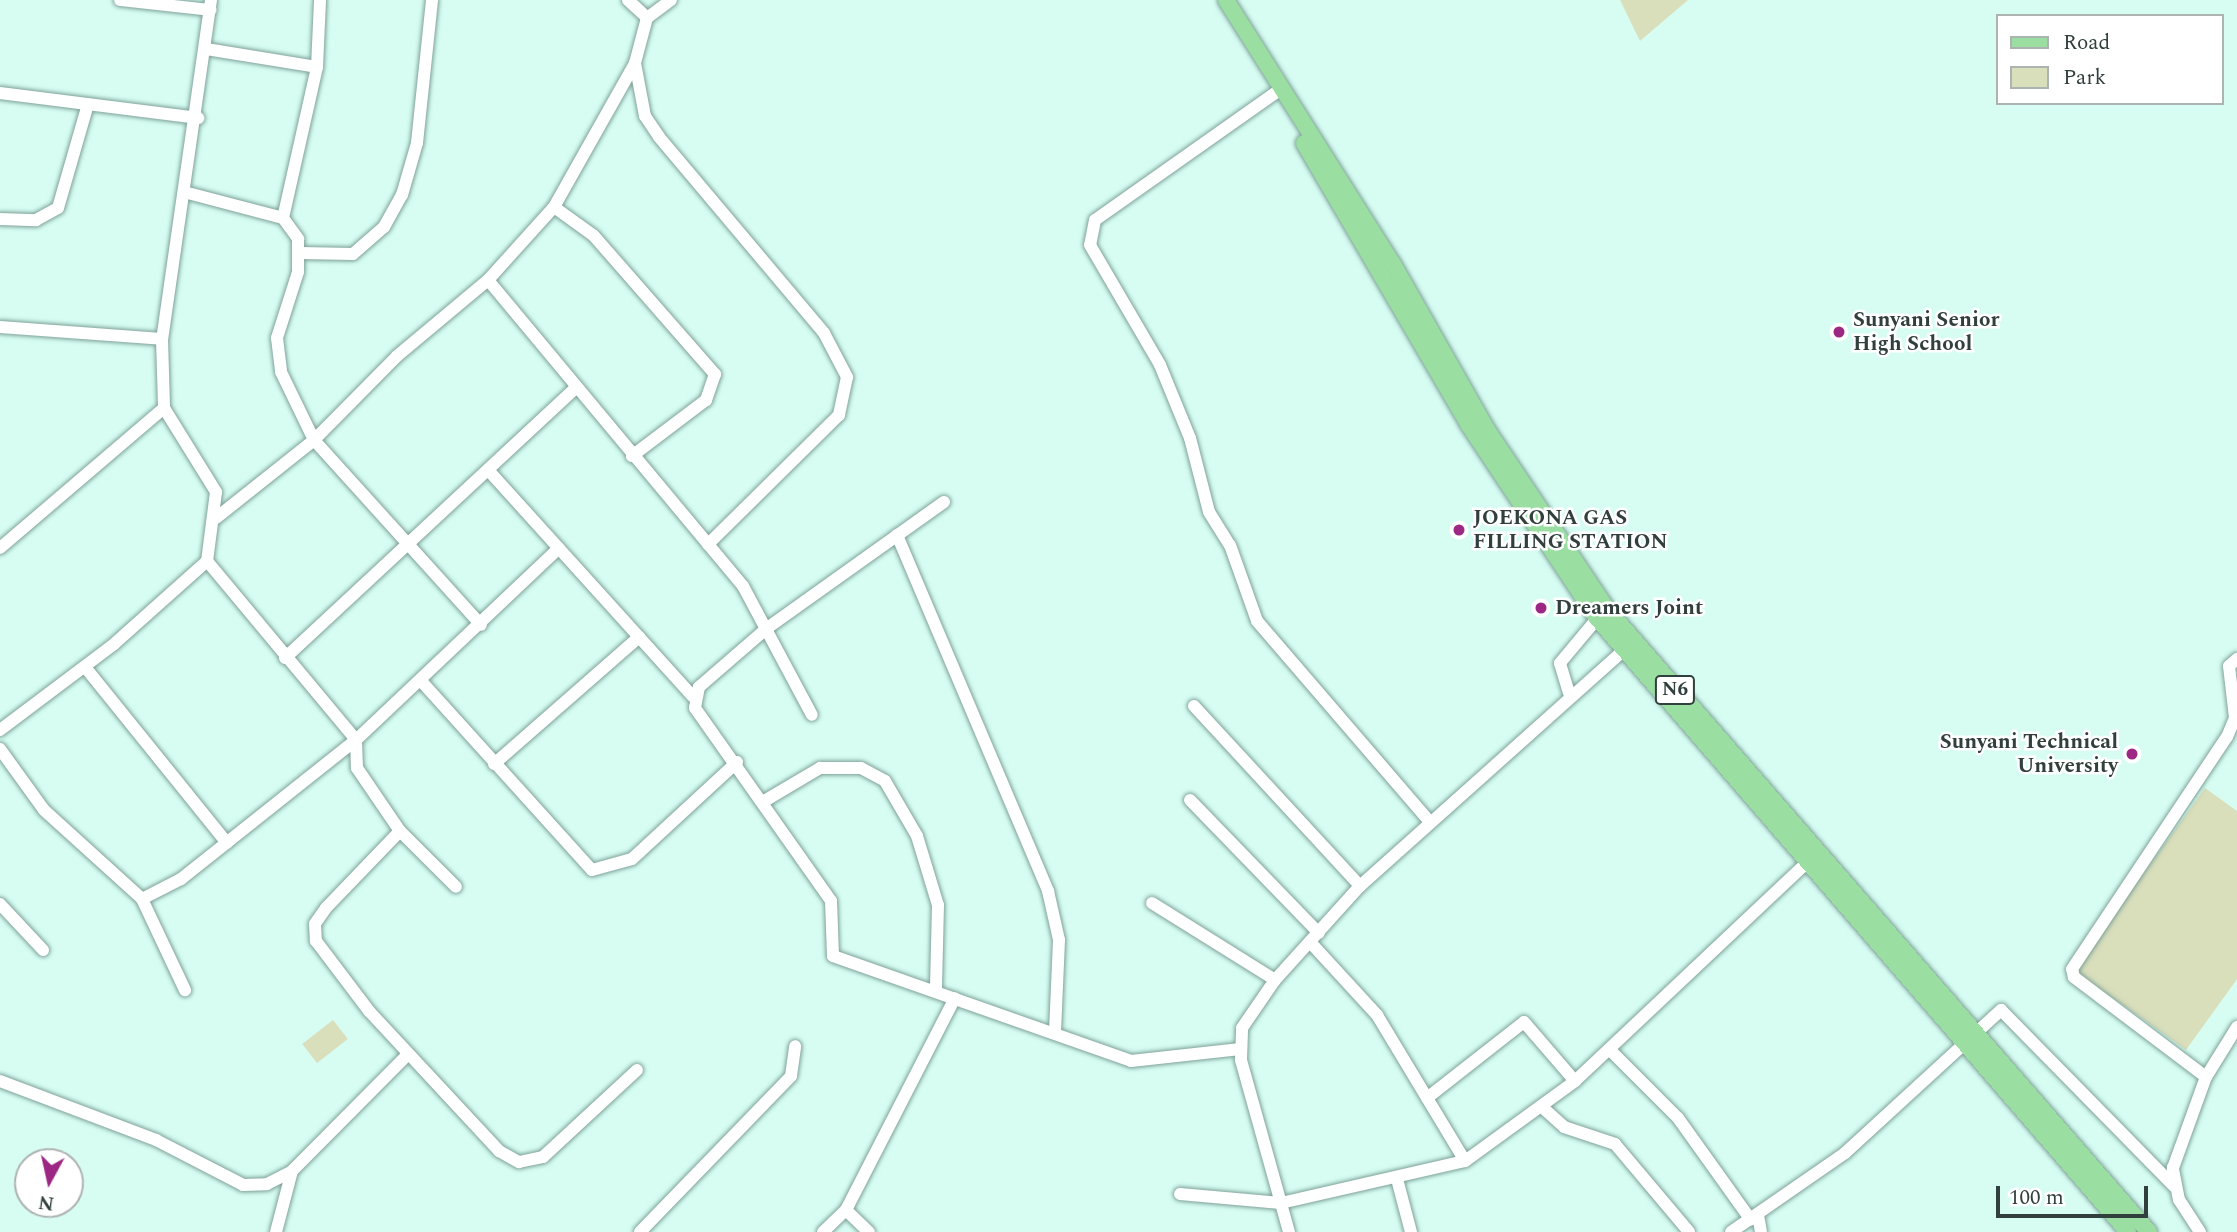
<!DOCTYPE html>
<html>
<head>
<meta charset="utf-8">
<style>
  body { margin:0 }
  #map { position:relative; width:2237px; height:1232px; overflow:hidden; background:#d7fdf3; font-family:Spectral,serif }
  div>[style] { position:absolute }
  .green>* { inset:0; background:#d9debb; transform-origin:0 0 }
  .roads { filter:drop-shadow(0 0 2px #7fa299) drop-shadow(0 0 2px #7fa299) }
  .minor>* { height:12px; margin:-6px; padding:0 6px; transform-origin:6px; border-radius:6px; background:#fff }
  .major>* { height:16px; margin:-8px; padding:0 8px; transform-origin:8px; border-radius:8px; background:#9adea2 }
  .dots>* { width:19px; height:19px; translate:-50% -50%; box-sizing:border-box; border:4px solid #fff; border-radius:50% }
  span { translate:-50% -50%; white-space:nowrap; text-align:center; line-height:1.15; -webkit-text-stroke:5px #fff; paint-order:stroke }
  .shield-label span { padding:2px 5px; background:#fff; border:2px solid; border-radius:5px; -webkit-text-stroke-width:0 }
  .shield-label { font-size:19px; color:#31403c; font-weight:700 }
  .poi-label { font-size:21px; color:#31403c; font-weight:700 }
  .left { translate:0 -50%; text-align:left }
  .right { translate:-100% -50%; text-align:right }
  .legend { position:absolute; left:1996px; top:14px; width:228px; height:91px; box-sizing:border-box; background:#fff; border:2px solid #adb3b1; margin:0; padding:9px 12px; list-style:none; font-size:21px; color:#31403c }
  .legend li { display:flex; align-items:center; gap:14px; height:35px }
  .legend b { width:35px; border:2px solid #adb3b1 }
  .north { position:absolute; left:14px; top:1148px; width:70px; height:70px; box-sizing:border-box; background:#fff; border:2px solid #adb3b1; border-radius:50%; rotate:188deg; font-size:19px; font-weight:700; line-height:28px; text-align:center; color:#31403c }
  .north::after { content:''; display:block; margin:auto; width:24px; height:32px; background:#9c2884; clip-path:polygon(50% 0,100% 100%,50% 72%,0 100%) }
  .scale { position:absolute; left:1996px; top:1186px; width:152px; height:32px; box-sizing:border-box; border:4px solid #31403c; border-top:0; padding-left:9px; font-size:21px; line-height:24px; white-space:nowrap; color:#31403c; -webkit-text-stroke:5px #fff; paint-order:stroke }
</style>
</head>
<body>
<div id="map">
  <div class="green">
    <i style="clip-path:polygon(1620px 0,1688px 0,1640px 41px)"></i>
    <i style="clip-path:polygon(2205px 788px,2237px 811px,2237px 979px,2186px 1050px,2074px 970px)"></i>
    <i style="left:333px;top:1020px;width:24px;height:39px;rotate:52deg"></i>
  </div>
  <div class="roads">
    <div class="minor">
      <i style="left:120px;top:0;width:91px;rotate:6.3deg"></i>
      <i style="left:211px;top:0;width:343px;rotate:98.2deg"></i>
      <i style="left:162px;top:339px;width:69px;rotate:88.3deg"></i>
      <i style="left:164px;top:408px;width:99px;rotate:58.2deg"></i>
      <i style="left:216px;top:492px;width:70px;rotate:97.4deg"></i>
      <i style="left:207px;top:561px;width:233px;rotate:50.2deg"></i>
      <i style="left:628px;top:0;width:26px;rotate:43deg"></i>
      <i style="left:206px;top:49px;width:112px;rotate:9.2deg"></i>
      <i style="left:635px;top:63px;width:54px;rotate:79.3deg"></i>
      <i style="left:645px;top:116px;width:25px;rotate:56deg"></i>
      <i style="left:659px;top:137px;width:256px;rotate:49.9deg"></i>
      <i style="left:824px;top:333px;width:50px;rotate:62.4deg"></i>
      <i style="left:847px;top:377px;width:39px;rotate:102deg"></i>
      <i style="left:839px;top:415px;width:184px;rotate:135.4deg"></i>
      <i style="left:1278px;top:91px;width:224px;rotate:144.8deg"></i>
      <i style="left:1095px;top:220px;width:25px;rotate:101deg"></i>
      <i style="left:1090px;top:245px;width:139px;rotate:59.7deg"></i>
      <i style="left:1160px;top:365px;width:79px;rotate:67.7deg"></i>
      <i style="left:1190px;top:438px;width:76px;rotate:75.6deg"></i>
      <i style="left:1209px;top:512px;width:39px;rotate:58deg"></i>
      <i style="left:1230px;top:545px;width:81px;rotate:70.4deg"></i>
      <i style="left:1257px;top:621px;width:265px;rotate:49.3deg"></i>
      <i style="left:0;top:93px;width:200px;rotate:7.2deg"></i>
      <i style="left:184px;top:192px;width:102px;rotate:14.7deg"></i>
      <i style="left:283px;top:218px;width:26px;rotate:54deg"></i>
      <i style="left:298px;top:239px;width:33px;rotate:90deg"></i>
      <i style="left:298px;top:272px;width:69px;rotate:107.7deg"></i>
      <i style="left:277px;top:338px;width:34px;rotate:83deg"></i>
      <i style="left:281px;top:372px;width:76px;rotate:64.1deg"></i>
      <i style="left:314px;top:440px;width:249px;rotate:47.9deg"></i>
      <i style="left:554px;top:207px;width:49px;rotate:35.9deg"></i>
      <i style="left:594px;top:236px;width:184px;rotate:48.8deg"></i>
      <i style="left:715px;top:374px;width:28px;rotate:109deg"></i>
      <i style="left:706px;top:400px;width:93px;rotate:142.9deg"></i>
      <i style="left:283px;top:218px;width:155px;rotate:-77.3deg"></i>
      <i style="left:317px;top:67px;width:67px;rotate:-87.4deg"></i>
      <i style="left:0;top:219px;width:36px;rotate:2deg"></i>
      <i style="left:36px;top:220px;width:25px;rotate:-29deg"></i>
      <i style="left:58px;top:208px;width:108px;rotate:-73.9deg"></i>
      <i style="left:301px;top:253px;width:52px;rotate:1.1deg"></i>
      <i style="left:353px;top:254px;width:41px;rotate:-41.1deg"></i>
      <i style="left:384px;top:227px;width:37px;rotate:-61deg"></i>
      <i style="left:402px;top:195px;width:54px;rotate:-73.9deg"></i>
      <i style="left:417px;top:143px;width:144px;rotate:-84deg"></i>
      <i style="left:488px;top:280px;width:398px;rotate:50.2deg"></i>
      <i style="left:743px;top:586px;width:146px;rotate:61.9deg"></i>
      <i style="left:0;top:327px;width:162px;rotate:4.2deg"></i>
      <i style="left:489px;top:471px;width:304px;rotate:47.9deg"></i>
      <i style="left:944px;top:502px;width:219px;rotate:144.5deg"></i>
      <i style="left:766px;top:629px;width:89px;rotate:139.1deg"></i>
      <i style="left:699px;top:687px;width:21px;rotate:101deg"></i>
      <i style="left:695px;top:708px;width:236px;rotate:54.8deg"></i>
      <i style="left:831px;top:901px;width:55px;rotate:87.9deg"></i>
      <i style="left:833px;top:956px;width:316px;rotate:19.4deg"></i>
      <i style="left:1131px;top:1061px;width:110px;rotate:-6.3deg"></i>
      <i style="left:216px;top:518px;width:125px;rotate:-38.5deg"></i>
      <i style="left:314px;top:440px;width:118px;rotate:-45.3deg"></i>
      <i style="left:397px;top:356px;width:119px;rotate:-39.9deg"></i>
      <i style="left:488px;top:280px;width:98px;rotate:-47.9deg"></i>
      <i style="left:554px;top:207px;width:165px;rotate:-60.6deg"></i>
      <i style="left:635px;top:63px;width:47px;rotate:-75.1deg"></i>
      <i style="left:647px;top:18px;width:30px;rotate:-37deg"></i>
      <i style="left:897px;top:535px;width:387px;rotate:67deg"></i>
      <i style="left:1048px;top:891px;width:50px;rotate:77.3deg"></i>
      <i style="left:1059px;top:940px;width:91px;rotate:92.5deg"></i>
      <i style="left:0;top:548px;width:216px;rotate:-40.5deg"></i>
      <i style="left:285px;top:658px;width:397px;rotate:-42.9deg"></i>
      <i style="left:85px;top:667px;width:226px;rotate:51.1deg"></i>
      <i style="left:422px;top:682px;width:253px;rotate:47.9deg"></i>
      <i style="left:592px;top:870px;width:41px;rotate:-15.4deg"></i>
      <i style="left:632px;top:859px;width:143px;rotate:-42.7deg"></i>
      <i style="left:1569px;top:693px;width:31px;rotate:-107deg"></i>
      <i style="left:1560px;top:663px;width:64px;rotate:-50.1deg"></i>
      <i style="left:1194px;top:706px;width:245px;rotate:47.3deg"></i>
      <i style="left:0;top:730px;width:143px;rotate:-37deg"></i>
      <i style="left:114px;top:644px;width:125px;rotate:-41.7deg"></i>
      <i style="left:356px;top:740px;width:28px;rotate:88deg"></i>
      <i style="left:357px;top:768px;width:76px;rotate:55.7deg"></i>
      <i style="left:400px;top:831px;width:79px;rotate:45deg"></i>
      <i style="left:0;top:749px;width:75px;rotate:54.2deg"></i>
      <i style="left:44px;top:810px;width:132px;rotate:42.2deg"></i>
      <i style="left:142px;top:899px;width:101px;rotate:64.7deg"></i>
      <i style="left:494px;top:764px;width:193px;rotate:-41.2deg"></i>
      <i style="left:766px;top:800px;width:63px;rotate:-30.7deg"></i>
      <i style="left:820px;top:768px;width:41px"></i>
      <i style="left:861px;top:768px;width:27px;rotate:28deg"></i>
      <i style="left:885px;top:781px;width:64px;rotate:59.8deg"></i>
      <i style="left:917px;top:836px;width:72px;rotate:73.1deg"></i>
      <i style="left:938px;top:905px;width:84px;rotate:91.4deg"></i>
      <i style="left:1190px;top:800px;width:185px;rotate:45.9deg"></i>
      <i style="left:400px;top:831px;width:107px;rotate:133.9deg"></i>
      <i style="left:326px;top:908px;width:19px;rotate:125deg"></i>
      <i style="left:315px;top:924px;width:17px;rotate:87deg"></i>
      <i style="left:316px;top:941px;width:88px;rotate:52.9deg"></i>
      <i style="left:369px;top:1011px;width:191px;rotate:47.1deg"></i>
      <i style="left:499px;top:1151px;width:23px;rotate:29deg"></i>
      <i style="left:519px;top:1162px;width:25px;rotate:-12deg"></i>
      <i style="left:543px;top:1157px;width:128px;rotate:-42.8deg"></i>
      <i style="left:142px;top:899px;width:44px;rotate:-27.1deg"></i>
      <i style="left:181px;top:879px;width:223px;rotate:-38.5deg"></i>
      <i style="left:356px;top:740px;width:279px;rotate:-43.4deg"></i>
      <i style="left:1152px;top:903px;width:145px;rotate:32deg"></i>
      <i style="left:0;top:904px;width:63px;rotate:46.9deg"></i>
      <i style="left:1311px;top:943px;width:98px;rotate:47.5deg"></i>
      <i style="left:1377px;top:1015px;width:170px;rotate:58.9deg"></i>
      <i style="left:1610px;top:1050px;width:96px;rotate:45deg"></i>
      <i style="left:1678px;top:1118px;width:125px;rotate:54.4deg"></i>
      <i style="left:2206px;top:1077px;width:166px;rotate:-142.9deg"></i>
      <i style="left:2074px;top:977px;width:8px;rotate:-104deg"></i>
      <i style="left:2072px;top:969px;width:279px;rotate:-56.3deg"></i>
      <i style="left:2227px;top:737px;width:21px;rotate:-67deg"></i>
      <i style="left:2235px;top:718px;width:52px;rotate:-96.6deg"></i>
      <i style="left:2229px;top:666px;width:11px;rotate:-41deg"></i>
      <i style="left:0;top:1081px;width:167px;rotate:20.7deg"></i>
      <i style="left:156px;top:1140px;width:98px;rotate:27.3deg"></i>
      <i style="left:243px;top:1185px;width:24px;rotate:-2deg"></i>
      <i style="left:267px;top:1184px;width:28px;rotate:-27deg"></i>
      <i style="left:292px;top:1171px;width:165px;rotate:-45.2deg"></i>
      <i style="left:1427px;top:1098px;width:123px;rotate:-38.1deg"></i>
      <i style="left:1524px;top:1022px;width:78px;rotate:49.2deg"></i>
      <i style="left:1542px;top:1107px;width:30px;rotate:42deg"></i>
      <i style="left:1564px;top:1127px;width:54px;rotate:18.4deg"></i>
      <i style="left:1615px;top:1144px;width:115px;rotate:49.9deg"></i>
      <i style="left:1397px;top:1179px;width:55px;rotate:75.2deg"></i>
      <i style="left:1180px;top:1194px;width:101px;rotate:5.1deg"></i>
      <i style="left:1281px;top:1203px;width:189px;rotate:-12.9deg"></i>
      <i style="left:1465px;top:1161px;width:136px;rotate:-36deg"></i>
      <i style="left:1575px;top:1081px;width:318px;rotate:-43.3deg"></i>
      <i style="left:846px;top:1210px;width:32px;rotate:44deg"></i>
      <i style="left:1758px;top:1215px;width:17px;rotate:80deg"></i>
      <i style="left:276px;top:1232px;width:63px;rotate:-75.3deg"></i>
      <i style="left:640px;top:1232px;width:217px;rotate:-45.9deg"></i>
      <i style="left:791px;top:1076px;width:30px;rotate:-82deg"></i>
      <i style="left:823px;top:1232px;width:32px;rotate:-44deg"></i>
      <i style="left:846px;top:1210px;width:238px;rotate:-62.8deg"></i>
      <i style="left:1289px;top:1232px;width:179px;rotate:-105.6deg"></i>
      <i style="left:1241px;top:1060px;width:32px;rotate:-88deg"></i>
      <i style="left:1242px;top:1028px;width:58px;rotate:-55.5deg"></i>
      <i style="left:1275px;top:980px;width:127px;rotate:-47.9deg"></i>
      <i style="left:1360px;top:886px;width:353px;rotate:-41.8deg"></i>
      <i style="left:1731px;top:1232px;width:139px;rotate:-34.7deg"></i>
      <i style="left:1845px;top:1153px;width:212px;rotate:-42.5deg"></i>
      <i style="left:2001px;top:1010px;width:247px;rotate:45.5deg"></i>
      <i style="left:2200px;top:1232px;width:38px;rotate:-123deg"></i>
      <i style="left:2179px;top:1200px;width:33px;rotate:-101deg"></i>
      <i style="left:2173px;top:1168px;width:97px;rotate:-70.1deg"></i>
      <i style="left:2206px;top:1077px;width:59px;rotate:-58.2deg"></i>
    </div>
    <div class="major">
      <i style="left:1226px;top:0;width:312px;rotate:57.7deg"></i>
      <i style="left:1393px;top:264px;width:192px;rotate:60.4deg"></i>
      <i style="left:1488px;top:431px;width:214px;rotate:56.2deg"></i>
      <i style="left:1607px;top:609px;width:826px;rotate:48.98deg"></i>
      <i style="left:1304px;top:143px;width:325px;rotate:59.7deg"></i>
      <i style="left:1468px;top:424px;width:233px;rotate:56.4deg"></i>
      <i style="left:1597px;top:618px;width:812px;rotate:49.15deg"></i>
    </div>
  </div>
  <div class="dots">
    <i style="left:1839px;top:332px;background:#9c2884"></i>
    <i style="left:1459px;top:530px;background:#9c2884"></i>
    <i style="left:1541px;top:608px;background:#9c2884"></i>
    <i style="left:2132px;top:754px;background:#9c2884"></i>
  </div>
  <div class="shield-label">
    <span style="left:1675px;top:690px">N6</span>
  </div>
  <div class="poi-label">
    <span class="left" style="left:1853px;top:332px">Sunyani Senior<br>High School</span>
    <span class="left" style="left:1473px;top:530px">JOEKONA GAS<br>FILLING STATION</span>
    <span class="left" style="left:1555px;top:608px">Dreamers Joint</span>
    <span class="right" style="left:2118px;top:754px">Sunyani Technical<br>University</span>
  </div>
  <ul class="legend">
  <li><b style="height:9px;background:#9adea2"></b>Road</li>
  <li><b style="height:19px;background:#d9debb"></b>Park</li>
  </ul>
  <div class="north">N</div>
  <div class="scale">100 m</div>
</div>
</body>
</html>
